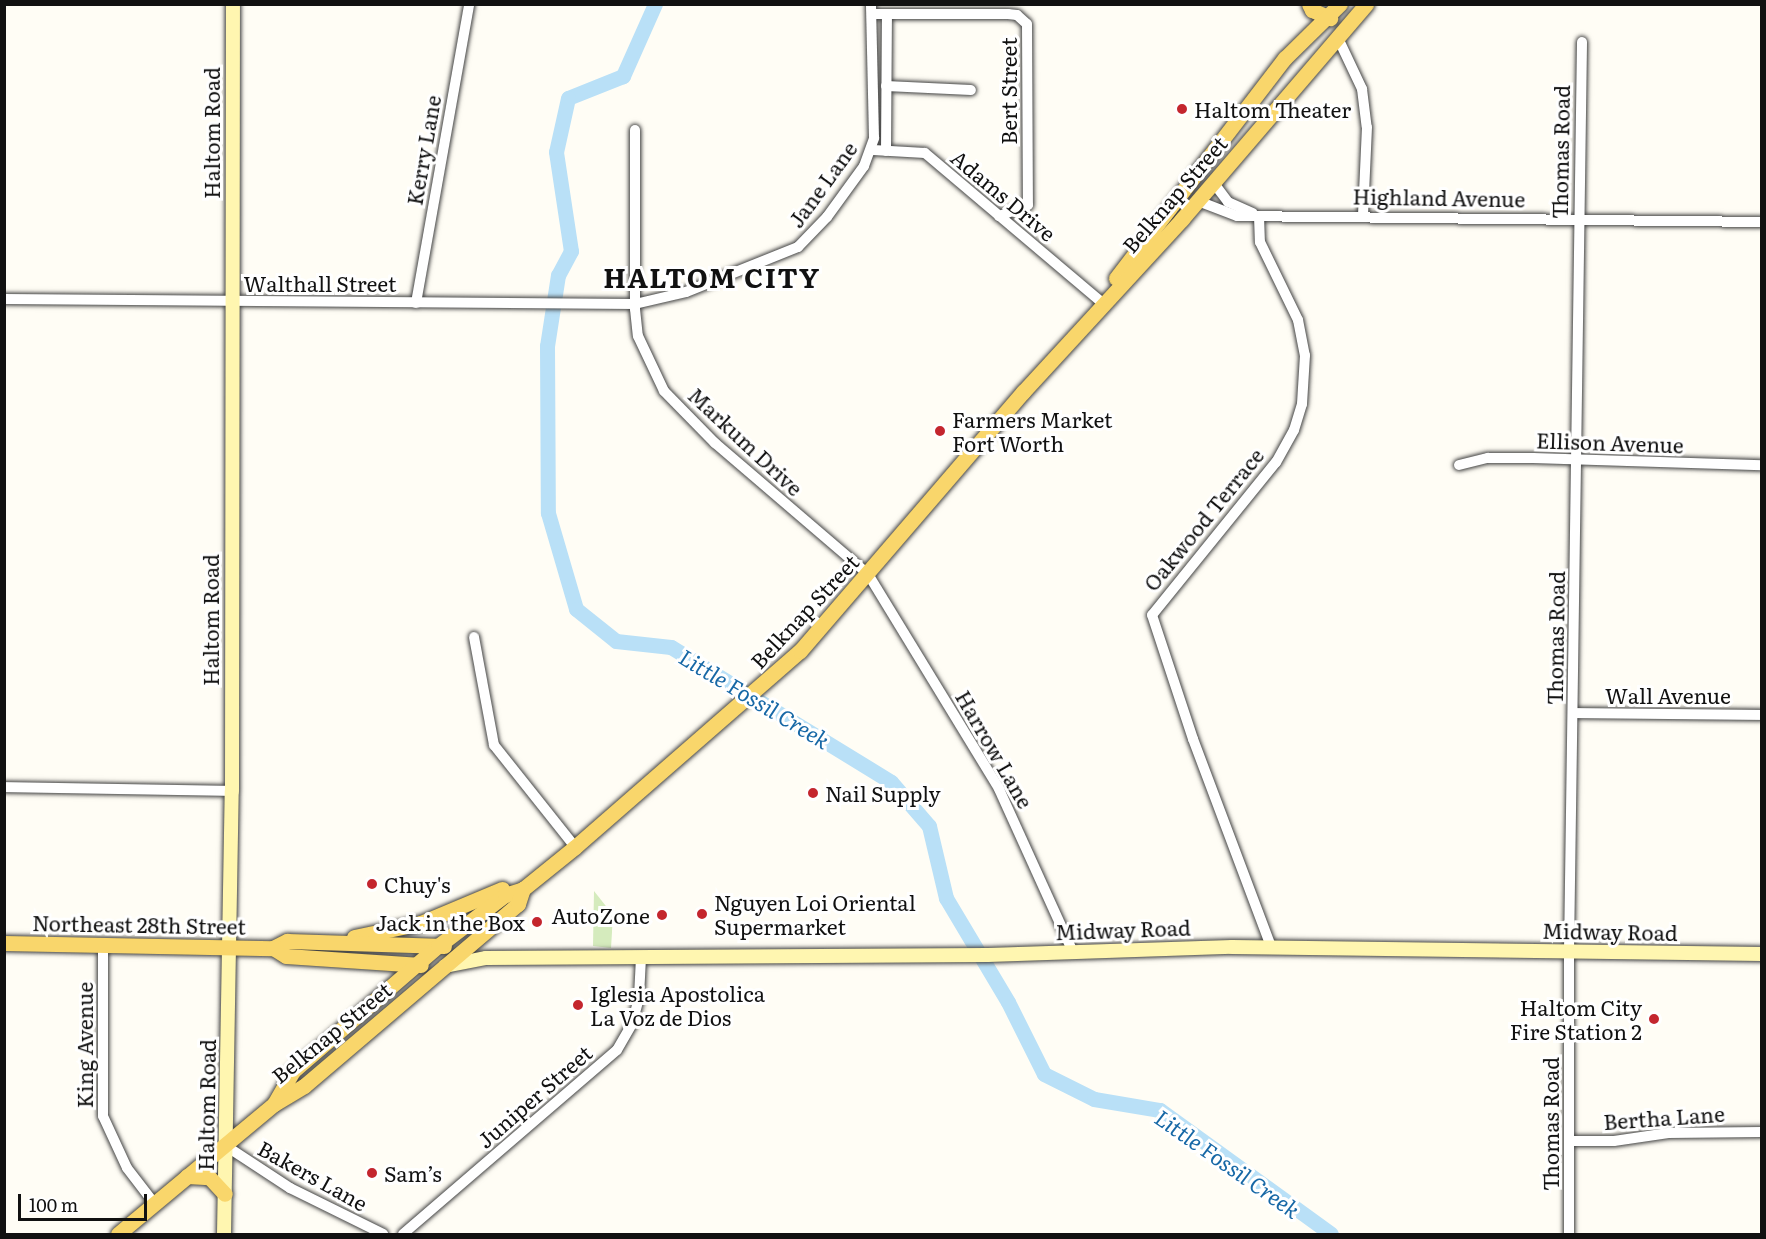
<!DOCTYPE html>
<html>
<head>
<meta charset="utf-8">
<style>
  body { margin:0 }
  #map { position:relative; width:1766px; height:1239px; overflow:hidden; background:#fffdf5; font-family:Literata,serif }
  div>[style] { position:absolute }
  .green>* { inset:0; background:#d5ebbd }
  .river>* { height:15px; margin:-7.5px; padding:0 7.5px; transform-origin:7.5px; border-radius:7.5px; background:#b9e0f7 }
  .roads { filter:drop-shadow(0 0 2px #444) drop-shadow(0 0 2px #444) }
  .minor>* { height:10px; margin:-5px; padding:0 5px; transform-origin:5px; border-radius:5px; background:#fff }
  .secondary>* { height:14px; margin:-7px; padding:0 7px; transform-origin:7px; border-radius:7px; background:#fff6b0 }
  .primary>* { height:15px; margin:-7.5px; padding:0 7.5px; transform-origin:7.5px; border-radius:7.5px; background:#f9d66b }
  .dots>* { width:16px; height:16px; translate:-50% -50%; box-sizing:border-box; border:3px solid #fff; border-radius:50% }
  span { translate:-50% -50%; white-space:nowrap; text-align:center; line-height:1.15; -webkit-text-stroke:6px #fff; paint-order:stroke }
  .street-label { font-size:21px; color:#111 }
  .poi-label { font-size:21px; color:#111 }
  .left { translate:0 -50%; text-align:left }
  .right { translate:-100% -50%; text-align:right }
  .water-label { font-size:22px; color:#1768a6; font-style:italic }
  .district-label { font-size:27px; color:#111; font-weight:700; letter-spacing:1.5px }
  .frame { position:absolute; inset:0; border:6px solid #111; pointer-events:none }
  .scale { position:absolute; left:18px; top:1194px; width:129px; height:27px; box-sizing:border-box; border:3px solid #111; border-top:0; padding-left:8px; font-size:18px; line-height:21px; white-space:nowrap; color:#111; -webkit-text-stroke:4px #fff; paint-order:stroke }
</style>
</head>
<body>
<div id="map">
  <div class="green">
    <i style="clip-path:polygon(594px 891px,613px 915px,611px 948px,593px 946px)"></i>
  </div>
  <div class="river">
    <i style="left:655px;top:4px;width:79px;rotate:114deg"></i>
    <i style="left:623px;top:76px;width:59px;rotate:158.2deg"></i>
    <i style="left:568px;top:98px;width:55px;rotate:102.5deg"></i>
    <i style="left:556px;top:152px;width:100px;rotate:81.4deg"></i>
    <i style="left:571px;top:251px;width:27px;rotate:118deg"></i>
    <i style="left:558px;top:275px;width:72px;rotate:98.8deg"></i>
    <i style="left:547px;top:346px;width:167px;rotate:89.7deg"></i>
    <i style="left:548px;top:513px;width:100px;rotate:73.7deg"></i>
    <i style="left:576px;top:609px;width:51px;rotate:38.7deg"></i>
    <i style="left:616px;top:641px;width:55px;rotate:6.2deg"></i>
    <i style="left:671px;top:647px;width:258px;rotate:31.5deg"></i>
    <i style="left:891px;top:782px;width:58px;rotate:49.2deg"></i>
    <i style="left:929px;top:826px;width:74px;rotate:76.7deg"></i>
    <i style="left:946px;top:898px;width:121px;rotate:59.2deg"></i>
    <i style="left:1008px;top:1002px;width:80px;rotate:63.4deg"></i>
    <i style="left:1044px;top:1074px;width:56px;rotate:26.6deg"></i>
    <i style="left:1094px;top:1099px;width:67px;rotate:9.5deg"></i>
    <i style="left:1160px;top:1110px;width:211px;rotate:35.9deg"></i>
  </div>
  <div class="roads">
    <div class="minor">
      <i style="left:872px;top:14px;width:136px"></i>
      <i style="left:1008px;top:14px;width:9px;rotate:6deg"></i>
      <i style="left:1017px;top:15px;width:13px;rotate:42deg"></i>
      <i style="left:1027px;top:24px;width:181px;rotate:89.7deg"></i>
      <i style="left:1028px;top:205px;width:31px;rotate:159deg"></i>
      <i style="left:1337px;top:36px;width:59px;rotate:64.7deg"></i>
      <i style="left:1362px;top:89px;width:38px;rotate:83deg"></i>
      <i style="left:1367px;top:127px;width:87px;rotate:92.6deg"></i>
      <i style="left:886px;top:86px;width:85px;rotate:2.7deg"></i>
      <i style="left:635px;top:130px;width:179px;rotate:90deg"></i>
      <i style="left:635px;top:309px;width:27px;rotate:84deg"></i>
      <i style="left:638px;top:336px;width:61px;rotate:64.7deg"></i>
      <i style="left:664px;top:391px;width:73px;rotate:45.6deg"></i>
      <i style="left:715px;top:443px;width:201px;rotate:40.6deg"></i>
      <i style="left:868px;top:574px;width:252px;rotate:58.6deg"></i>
      <i style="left:999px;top:789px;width:179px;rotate:65.6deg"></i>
      <i style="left:873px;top:150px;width:52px;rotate:3.3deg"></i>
      <i style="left:925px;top:153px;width:228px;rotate:40.2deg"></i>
      <i style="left:886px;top:151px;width:137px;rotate:-89.6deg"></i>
      <i style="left:1213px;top:182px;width:25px;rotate:53deg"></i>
      <i style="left:1228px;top:202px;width:27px;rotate:24deg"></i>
      <i style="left:1198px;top:201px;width:42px;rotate:21deg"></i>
      <i style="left:1237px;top:216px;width:525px;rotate:0.65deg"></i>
      <i style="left:1259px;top:216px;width:26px;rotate:88deg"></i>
      <i style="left:1260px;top:242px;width:87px;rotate:64deg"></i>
      <i style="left:1298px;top:320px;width:36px;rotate:79deg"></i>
      <i style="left:1305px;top:355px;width:49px;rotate:93.5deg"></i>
      <i style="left:1302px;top:404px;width:27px;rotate:107deg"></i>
      <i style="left:1294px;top:430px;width:37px;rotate:119deg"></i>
      <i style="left:1276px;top:462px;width:197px;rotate:129deg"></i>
      <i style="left:1152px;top:615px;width:131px;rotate:71.7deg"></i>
      <i style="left:1193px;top:739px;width:222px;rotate:69.4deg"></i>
      <i style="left:4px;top:299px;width:631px;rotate:0.45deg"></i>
      <i style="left:635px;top:304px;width:52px;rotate:-13.2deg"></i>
      <i style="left:686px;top:292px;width:121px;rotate:-21.9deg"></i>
      <i style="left:798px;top:247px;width:42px;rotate:-46deg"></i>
      <i style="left:827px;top:217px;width:63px;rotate:-54deg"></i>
      <i style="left:864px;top:166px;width:30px;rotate:-70deg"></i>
      <i style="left:874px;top:138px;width:134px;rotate:-91.3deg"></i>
      <i style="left:416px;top:303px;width:304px;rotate:-79.9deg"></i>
      <i style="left:1459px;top:465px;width:30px;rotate:-14deg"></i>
      <i style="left:1488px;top:458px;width:45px"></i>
      <i style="left:1533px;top:458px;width:229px;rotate:1.8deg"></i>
      <i style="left:474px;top:637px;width:110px;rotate:79.5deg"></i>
      <i style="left:494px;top:745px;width:130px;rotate:51.5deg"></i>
      <i style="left:1574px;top:713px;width:188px;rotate:0.6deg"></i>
      <i style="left:4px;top:787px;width:228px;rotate:1deg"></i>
      <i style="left:103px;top:944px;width:172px;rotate:90deg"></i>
      <i style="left:103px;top:1116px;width:57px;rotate:65.2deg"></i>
      <i style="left:127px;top:1168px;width:44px;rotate:52.4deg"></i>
      <i style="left:1570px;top:1141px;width:44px"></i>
      <i style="left:1614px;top:1141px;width:55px;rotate:-8.4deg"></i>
      <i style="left:1668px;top:1133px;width:94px;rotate:-0.6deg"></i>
      <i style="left:226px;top:1146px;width:77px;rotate:33.3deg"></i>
      <i style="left:290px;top:1188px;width:104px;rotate:26.3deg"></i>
      <i style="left:403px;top:1234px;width:282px;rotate:-40.7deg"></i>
      <i style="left:617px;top:1050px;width:30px;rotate:-60deg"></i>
      <i style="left:632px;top:1024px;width:28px;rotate:-75deg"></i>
      <i style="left:639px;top:997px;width:40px;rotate:-87.1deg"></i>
      <i style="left:1569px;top:1234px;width:283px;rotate:-90deg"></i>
      <i style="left:1569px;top:951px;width:909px;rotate:-89.18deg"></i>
    </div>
    <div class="secondary">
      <i style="left:445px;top:966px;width:42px;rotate:-11deg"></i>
      <i style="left:486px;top:958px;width:501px;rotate:-0.34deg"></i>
      <i style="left:987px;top:955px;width:245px;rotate:-1.9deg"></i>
      <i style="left:1232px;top:947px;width:530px;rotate:0.76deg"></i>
      <i style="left:224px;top:1234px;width:443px;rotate:-89deg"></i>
      <i style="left:232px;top:791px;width:787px;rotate:-89.93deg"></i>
    </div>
    <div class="primary">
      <i style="left:1309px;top:4px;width:7px;rotate:63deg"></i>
      <i style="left:1312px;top:10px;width:20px;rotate:24deg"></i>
      <i style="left:1116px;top:278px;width:277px;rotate:-52.5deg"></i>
      <i style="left:1285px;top:58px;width:77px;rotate:-44.5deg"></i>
      <i style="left:354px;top:937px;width:68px;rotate:-11.8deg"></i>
      <i style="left:421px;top:923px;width:88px;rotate:-22.8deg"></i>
      <i style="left:4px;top:943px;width:269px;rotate:1.1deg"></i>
      <i style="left:273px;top:948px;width:16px;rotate:-27deg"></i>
      <i style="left:287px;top:941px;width:157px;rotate:1.8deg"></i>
      <i style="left:273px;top:948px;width:15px;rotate:32deg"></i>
      <i style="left:286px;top:956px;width:135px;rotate:3.8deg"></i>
      <i style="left:274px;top:1104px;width:38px;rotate:-60deg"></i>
      <i style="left:293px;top:1071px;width:191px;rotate:-40.8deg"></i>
      <i style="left:438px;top:946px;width:84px;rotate:-37.3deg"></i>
      <i style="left:505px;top:895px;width:19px;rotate:-18deg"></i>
      <i style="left:523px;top:889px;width:67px;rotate:-38.9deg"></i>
      <i style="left:575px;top:847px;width:298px;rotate:-41.1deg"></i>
      <i style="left:800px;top:651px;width:342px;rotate:-49.3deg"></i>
      <i style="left:1023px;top:392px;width:235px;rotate:-47.4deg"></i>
      <i style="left:1182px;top:219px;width:283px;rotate:-49.4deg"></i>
      <i style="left:187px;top:1176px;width:22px;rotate:3deg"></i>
      <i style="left:209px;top:1177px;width:23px;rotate:47deg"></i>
      <i style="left:118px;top:1234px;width:203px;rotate:-39.8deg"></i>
      <i style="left:274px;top:1104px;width:35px;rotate:-31deg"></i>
      <i style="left:304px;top:1086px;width:281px;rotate:-40.4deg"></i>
      <i style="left:518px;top:904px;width:16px;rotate:-72deg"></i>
    </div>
  </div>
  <div class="dots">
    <i style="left:1182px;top:109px;background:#c4262e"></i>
    <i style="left:940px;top:431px;background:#c4262e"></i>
    <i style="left:813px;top:793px;background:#c4262e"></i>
    <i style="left:372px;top:884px;background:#c4262e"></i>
    <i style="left:702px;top:914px;background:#c4262e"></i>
    <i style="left:662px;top:915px;background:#c4262e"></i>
    <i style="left:537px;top:922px;background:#c4262e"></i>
    <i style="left:578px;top:1005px;background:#c4262e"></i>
    <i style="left:1654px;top:1019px;background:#c4262e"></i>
    <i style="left:372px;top:1173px;background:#c4262e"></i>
  </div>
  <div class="street-label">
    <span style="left:1008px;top:91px;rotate:-90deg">Bert Street</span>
    <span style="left:211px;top:133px;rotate:-90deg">Haltom Road</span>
    <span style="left:423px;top:150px;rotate:-80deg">Kerry Lane</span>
    <span style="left:1560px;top:152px;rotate:-89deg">Thomas Road</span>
    <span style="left:822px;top:184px;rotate:-54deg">Jane Lane</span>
    <span style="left:1174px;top:194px;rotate:-49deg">Belknap Street</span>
    <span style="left:1004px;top:195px;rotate:40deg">Adams Drive</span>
    <span style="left:1439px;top:197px;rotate:1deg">Highland Avenue</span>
    <span style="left:320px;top:283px">Walthall Street</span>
    <span style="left:746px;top:441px;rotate:43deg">Markum Drive</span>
    <span style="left:1610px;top:442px;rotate:2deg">Ellison Avenue</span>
    <span style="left:1203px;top:519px;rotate:-51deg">Oakwood Terrace</span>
    <span style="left:804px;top:611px;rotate:-47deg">Belknap Street</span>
    <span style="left:210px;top:620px;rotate:-90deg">Haltom Road</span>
    <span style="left:1555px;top:638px;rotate:-89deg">Thomas Road</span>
    <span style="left:1668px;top:695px">Wall Avenue</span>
    <span style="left:995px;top:749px;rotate:60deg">Harrow Lane</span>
    <span style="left:139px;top:924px;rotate:1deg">Northeast 28th Street</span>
    <span style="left:1123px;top:929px;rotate:-2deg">Midway Road</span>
    <span style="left:1610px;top:931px;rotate:1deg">Midway Road</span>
    <span style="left:331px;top:1032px;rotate:-39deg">Belknap Street</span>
    <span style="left:84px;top:1045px;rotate:-90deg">King Avenue</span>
    <span style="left:534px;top:1096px;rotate:-41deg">Juniper Street</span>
    <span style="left:206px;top:1105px;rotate:-89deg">Haltom Road</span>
    <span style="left:1664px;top:1117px;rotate:-4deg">Bertha Lane</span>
    <span style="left:1550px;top:1124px;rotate:-90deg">Thomas Road</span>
    <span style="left:313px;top:1175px;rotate:29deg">Bakers Lane</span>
  </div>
  <div class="poi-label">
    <span class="left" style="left:1194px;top:109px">Haltom Theater</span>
    <span class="left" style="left:952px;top:431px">Farmers Market<br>Fort Worth</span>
    <span class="left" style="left:825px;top:793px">Nail Supply</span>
    <span class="left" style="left:384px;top:884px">Chuy's</span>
    <span class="left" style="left:714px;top:914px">Nguyen Loi Oriental<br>Supermarket</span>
    <span class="right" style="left:650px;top:915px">AutoZone</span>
    <span class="right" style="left:525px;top:922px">Jack in the Box</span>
    <span class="left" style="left:590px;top:1005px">Iglesia Apostolica<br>La Voz de Dios</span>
    <span class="right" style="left:1642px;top:1019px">Haltom City<br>Fire Station 2</span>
    <span class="left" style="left:384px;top:1173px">Sam’s</span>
  </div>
  <div class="water-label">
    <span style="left:755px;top:698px;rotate:31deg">Little Fossil Creek</span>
    <span style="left:1228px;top:1163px;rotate:35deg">Little Fossil Creek</span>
  </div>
  <div class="district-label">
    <span style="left:712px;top:277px">HALTOM CITY</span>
  </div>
  <div class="frame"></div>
  <div class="scale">100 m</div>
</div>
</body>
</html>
